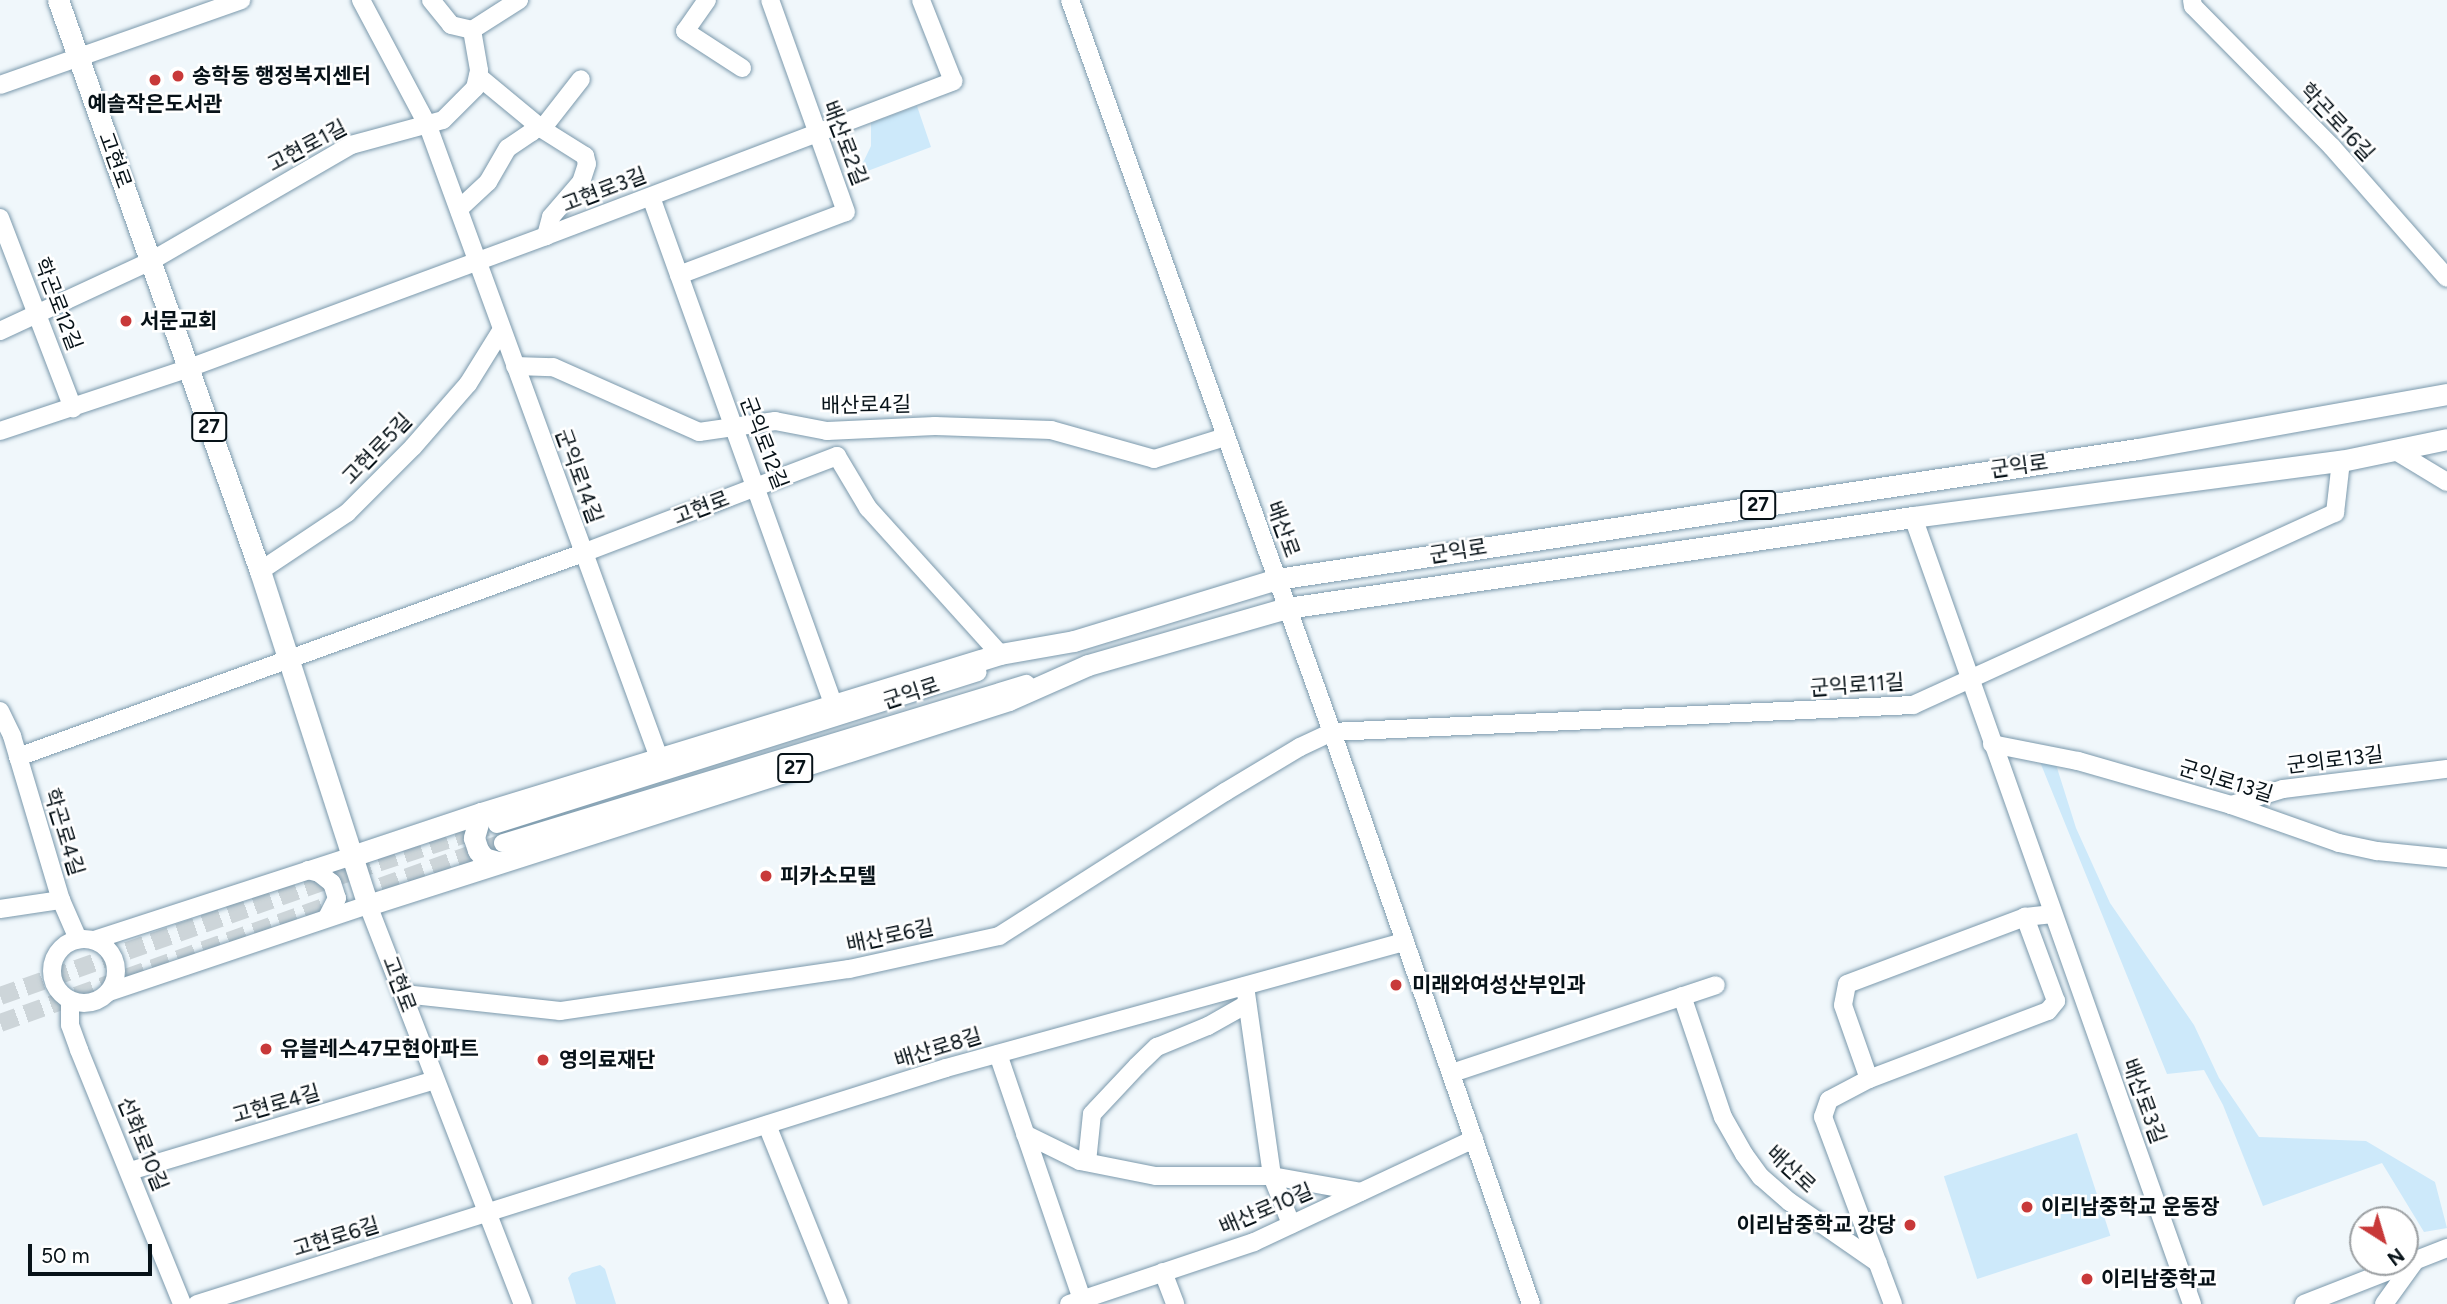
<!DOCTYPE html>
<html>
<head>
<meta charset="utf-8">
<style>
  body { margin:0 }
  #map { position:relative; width:2447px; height:1304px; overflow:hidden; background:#f0f7fb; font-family:Figtree,"Noto Sans KR",sans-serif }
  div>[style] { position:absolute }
  .green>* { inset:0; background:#cde9fa; transform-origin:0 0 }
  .minor-tunnel>* { height:18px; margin-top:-9px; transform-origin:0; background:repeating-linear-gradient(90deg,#cdd5d9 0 18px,transparent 0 27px) }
  .roads { filter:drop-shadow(0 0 2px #7b99ac) drop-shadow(0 0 2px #7b99ac) }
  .minor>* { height:18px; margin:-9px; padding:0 9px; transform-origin:9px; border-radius:9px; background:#fff }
  .minor>.ring { margin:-9px; padding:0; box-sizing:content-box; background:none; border:18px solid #fff; border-radius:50% }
  .major>* { height:21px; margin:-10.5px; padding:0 10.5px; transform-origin:10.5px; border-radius:10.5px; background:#fff }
  .dots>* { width:19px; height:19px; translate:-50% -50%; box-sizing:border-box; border:4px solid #fff; border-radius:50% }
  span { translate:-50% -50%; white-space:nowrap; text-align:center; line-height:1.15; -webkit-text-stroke:5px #fff; paint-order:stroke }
  .shield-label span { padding:2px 5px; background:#fff; border:2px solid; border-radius:5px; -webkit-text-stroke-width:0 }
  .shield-label { font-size:19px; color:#071218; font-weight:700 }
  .poi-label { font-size:21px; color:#071218; font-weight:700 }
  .left { translate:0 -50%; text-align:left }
  .right { translate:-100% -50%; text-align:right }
  .street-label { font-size:21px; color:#071218 }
  .north { position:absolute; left:2349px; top:1206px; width:70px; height:70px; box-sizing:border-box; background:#fff; border:2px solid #9ca0a3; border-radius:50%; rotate:143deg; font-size:19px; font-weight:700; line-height:28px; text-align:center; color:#071218 }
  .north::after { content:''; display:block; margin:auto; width:24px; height:32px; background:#c83939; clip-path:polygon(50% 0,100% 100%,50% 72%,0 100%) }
  .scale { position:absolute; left:28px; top:1244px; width:124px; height:32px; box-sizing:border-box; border:4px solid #071218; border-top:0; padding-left:9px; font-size:21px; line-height:24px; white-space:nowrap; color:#071218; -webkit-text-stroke:5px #fff; paint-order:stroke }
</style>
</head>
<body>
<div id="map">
  <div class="green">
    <i style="clip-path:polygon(917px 106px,931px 147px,857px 175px,871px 146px,871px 123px)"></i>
    <i style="clip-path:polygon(2053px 755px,2076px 828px,2110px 903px,2194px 1025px,2219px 1078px,2259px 1137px,2366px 1141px,2435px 1182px,2447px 1228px,2424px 1232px,2382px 1163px,2263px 1206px,2223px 1105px,2204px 1070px,2167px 1074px,2038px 757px)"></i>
    <i style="left:2077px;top:1133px;width:108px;height:140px;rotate:72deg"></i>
    <i style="clip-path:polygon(600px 1265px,605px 1269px,616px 1304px,576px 1304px,568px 1278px,572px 1273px)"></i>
  </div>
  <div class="minor-tunnel">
    <i style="left:0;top:996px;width:374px;rotate:-19.5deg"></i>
    <i style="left:353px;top:871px;width:141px;rotate:-18.2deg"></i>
    <i style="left:0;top:1023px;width:534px;rotate:-19.69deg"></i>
  </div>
  <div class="roads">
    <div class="minor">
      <i style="left:361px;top:0;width:143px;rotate:62deg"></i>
      <i style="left:428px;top:126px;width:673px;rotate:69.92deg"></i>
      <i style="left:431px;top:0;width:32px;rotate:51deg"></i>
      <i style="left:451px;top:25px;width:22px;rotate:13deg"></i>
      <i style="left:707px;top:0;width:38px;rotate:125deg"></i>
      <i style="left:685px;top:31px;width:68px;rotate:33deg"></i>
      <i style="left:1070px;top:0;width:777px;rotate:70.31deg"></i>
      <i style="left:1332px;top:732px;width:606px;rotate:70.82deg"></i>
      <i style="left:2192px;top:0;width:6px;rotate:81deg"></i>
      <i style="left:2193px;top:6px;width:198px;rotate:45.4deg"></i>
      <i style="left:2332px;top:147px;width:174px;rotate:48.7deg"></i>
      <i style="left:478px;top:76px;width:83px;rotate:39.6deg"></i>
      <i style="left:542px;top:129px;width:51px;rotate:32.1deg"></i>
      <i style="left:585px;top:156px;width:8px;rotate:76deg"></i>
      <i style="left:587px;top:164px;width:19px;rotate:108deg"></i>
      <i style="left:581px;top:182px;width:46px;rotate:130.6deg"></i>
      <i style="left:551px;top:217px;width:20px;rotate:105deg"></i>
      <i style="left:0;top:85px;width:256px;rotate:-19.4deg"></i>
      <i style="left:542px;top:129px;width:63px;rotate:-52deg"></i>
      <i style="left:651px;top:197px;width:541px;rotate:70.23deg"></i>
      <i style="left:459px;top:209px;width:40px;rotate:-43deg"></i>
      <i style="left:488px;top:182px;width:39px;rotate:-60deg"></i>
      <i style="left:508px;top:148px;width:29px;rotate:-34deg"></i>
      <i style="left:532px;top:132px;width:9px;rotate:-69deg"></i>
      <i style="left:0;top:218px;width:204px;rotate:69deg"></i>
      <i style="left:679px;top:275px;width:178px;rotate:-20.7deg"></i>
      <i style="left:846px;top:212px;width:225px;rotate:-109.7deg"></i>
      <i style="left:0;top:331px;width:166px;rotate:-24.9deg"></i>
      <i style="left:151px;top:261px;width:231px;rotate:-30.1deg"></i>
      <i style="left:351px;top:145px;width:95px;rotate:-15.2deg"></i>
      <i style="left:443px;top:120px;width:45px;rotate:-45deg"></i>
      <i style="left:475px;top:88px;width:18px;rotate:-77deg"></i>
      <i style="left:479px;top:70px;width:41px;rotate:-99.9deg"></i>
      <i style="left:472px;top:30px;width:56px;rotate:-32.6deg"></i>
      <i style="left:515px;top:366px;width:38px;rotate:2deg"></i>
      <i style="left:553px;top:367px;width:160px;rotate:24deg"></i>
      <i style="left:699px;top:432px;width:77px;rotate:-8.2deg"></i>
      <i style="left:775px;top:421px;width:53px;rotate:10.9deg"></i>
      <i style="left:827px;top:431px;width:108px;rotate:-2.7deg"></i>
      <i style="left:935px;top:426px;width:116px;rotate:2deg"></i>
      <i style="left:1051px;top:430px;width:107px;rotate:15.7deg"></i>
      <i style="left:1154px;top:459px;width:74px;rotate:-17.2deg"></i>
      <i style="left:0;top:431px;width:199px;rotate:-18.4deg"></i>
      <i style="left:189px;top:368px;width:381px;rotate:-20.3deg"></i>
      <i style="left:546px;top:236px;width:436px;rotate:-20.8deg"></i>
      <i style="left:953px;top:81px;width:87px;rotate:-111.6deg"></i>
      <i style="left:2394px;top:450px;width:62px;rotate:31.1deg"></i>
      <i style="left:1913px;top:517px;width:835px;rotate:70.48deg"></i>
      <i style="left:260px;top:571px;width:105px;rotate:-33.7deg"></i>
      <i style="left:347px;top:513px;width:93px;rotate:-45deg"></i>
      <i style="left:413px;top:447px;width:84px;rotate:-48.9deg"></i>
      <i style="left:468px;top:384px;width:62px;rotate:-58.1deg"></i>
      <i style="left:0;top:711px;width:28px;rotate:64deg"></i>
      <i style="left:12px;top:736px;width:171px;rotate:73.4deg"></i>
      <i style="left:61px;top:900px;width:43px;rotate:66.4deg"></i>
      <i style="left:1992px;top:744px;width:88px;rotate:11.2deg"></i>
      <i style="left:2078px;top:761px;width:159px;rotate:16deg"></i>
      <i style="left:2231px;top:805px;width:114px;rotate:19.4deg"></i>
      <i style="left:2339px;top:843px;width:39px;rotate:12deg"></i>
      <i style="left:2377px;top:851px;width:70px;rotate:5.7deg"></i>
      <i style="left:18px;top:757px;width:601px;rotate:-19.85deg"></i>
      <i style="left:583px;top:553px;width:272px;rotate:-20.9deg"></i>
      <i style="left:837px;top:456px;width:61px;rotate:59.2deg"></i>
      <i style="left:868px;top:508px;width:197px;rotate:47.9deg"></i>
      <i style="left:2231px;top:805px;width:54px;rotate:-17.1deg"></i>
      <i style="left:2283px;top:789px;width:165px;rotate:-7deg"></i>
      <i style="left:497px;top:824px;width:504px;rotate:-17.54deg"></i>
      <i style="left:503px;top:843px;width:547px;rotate:-16.91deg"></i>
      <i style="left:308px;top:870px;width:11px;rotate:15deg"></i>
      <i style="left:319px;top:873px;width:16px;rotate:38deg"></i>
      <i style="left:332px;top:883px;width:16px;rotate:72deg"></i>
      <i style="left:337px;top:898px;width:22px;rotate:117deg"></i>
      <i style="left:0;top:909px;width:62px;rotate:-8.4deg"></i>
      <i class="ring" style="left:52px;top:939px;width:46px;height:46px"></i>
      <i style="left:94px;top:940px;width:271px;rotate:-18deg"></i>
      <i style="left:1245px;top:986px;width:192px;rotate:81.9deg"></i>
      <i style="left:1272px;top:1176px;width:52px;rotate:68.4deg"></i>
      <i style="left:109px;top:992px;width:273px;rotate:-18.6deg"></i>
      <i style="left:368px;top:905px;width:428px;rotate:68.8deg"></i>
      <i style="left:404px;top:994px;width:157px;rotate:6.2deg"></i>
      <i style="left:560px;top:1011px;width:292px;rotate:-8.3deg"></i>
      <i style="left:849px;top:969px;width:154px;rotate:-12.4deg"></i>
      <i style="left:999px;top:936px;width:268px;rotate:-32.5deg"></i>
      <i style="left:1225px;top:792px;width:87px;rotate:-31deg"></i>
      <i style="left:1300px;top:747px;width:35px;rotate:-25deg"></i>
      <i style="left:1332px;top:732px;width:582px;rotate:-2.66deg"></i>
      <i style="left:1913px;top:705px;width:464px;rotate:-24.5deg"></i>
      <i style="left:2335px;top:513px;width:52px;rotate:-83.4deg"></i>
      <i style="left:1682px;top:996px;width:128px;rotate:71.3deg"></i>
      <i style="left:1723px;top:1117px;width:43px;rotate:60.4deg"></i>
      <i style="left:1744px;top:1154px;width:29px;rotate:54deg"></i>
      <i style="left:1761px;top:1177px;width:38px;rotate:41deg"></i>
      <i style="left:1790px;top:1202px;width:107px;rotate:34.7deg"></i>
      <i style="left:70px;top:1000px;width:25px;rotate:90deg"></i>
      <i style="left:70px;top:1025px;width:27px;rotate:70deg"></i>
      <i style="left:79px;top:1050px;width:274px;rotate:67.9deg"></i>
      <i style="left:998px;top:1054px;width:260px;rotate:71.1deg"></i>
      <i style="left:1452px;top:1073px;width:278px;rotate:-18.4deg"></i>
      <i style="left:1869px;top:1079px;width:78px;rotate:-109.4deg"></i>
      <i style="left:1843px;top:1005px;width:21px;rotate:-79deg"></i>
      <i style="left:1847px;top:984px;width:190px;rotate:-20.6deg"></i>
      <i style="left:2025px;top:917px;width:28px;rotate:-6deg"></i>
      <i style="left:767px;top:1125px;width:193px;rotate:68.1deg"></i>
      <i style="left:1025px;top:1134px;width:61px;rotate:26.1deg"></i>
      <i style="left:1080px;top:1161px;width:77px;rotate:11.2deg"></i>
      <i style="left:1156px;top:1176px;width:116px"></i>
      <i style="left:1272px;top:1176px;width:90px;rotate:10.2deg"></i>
      <i style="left:1087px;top:1162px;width:48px;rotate:-84.1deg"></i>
      <i style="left:1092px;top:1114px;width:66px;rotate:-46.8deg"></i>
      <i style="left:1137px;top:1066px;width:28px;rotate:-44deg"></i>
      <i style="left:1157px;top:1047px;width:55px;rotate:-22.4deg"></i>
      <i style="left:1208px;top:1026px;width:45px;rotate:-29.4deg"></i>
      <i style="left:130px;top:1171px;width:318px;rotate:-16.6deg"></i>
      <i style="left:1163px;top:1272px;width:34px;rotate:69deg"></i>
      <i style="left:197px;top:1304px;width:785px;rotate:-17.49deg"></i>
      <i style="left:946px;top:1068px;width:476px;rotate:-15.4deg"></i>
      <i style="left:1069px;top:1304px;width:195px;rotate:-18.5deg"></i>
      <i style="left:1254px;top:1242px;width:243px;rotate:-25.1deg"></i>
      <i style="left:1893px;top:1304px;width:200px;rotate:-110.5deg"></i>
      <i style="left:1823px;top:1117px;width:18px;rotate:-71deg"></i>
      <i style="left:1829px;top:1100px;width:45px;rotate:-27.7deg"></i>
      <i style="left:1869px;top:1079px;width:191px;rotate:-20.8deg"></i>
      <i style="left:2048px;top:1011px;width:13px;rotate:-51deg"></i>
      <i style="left:2056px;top:1001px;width:90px;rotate:-110.3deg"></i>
      <i style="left:2304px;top:1304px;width:154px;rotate:-21.4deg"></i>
      <i style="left:2384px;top:1304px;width:53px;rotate:-54.2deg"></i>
    </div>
    <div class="major">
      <i style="left:58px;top:0;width:606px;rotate:70.52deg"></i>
      <i style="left:260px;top:571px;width:351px;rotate:72.1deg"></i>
      <i style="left:368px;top:905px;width:673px;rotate:-17.73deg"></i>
      <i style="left:1009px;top:700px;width:86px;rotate:-23.9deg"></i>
      <i style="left:1088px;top:665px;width:207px;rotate:-16deg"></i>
      <i style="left:1287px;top:608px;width:633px;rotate:-8.27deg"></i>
      <i style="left:1913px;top:517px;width:432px;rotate:-7.5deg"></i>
      <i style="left:2341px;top:461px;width:108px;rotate:-11.7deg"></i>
      <i style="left:481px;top:813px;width:26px;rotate:106deg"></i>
      <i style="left:474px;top:838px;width:13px;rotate:72deg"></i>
      <i style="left:478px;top:850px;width:10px;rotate:53deg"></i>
      <i style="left:484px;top:858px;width:15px;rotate:16deg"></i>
      <i style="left:352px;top:856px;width:136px;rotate:-18.4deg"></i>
      <i style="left:481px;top:813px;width:543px;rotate:-17.03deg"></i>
      <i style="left:1000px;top:654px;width:75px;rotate:-10deg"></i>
      <i style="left:1074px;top:641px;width:212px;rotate:-17deg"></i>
      <i style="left:1277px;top:579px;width:871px;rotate:-8.59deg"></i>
      <i style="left:2138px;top:449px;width:314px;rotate:-10.1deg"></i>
    </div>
  </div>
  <div class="dots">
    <i style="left:178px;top:76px;background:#c83939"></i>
    <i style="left:155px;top:80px;background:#c83939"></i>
    <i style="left:126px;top:321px;background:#c83939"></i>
    <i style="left:766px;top:876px;background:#c83939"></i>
    <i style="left:1396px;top:985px;background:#c83939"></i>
    <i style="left:266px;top:1049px;background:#c83939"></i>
    <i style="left:543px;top:1060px;background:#c83939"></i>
    <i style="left:2027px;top:1207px;background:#c83939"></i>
    <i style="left:1910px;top:1225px;background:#c83939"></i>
    <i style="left:2087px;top:1279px;background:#c83939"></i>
  </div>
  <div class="shield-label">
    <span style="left:209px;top:427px">27</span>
    <span style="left:1758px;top:505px">27</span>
    <span style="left:795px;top:768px">27</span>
  </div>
  <div class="poi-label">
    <span class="left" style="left:192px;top:76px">송학동 행정복지센터</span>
    <span style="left:155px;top:104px">예솔작은도서관</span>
    <span class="left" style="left:140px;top:321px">서문교회</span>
    <span class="left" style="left:780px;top:876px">피카소모텔</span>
    <span class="left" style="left:1412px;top:985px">미래와여성산부인과</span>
    <span class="left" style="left:280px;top:1049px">유블레스47모현아파트</span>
    <span class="left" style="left:559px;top:1060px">영의료재단</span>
    <span class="left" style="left:2041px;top:1207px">이리남중학교 운동장</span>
    <span class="right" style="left:1896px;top:1225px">이리남중학교 강당</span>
    <span class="left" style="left:2101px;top:1279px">이리남중학교</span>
  </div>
  <div class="street-label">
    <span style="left:2337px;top:122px;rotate:47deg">학곤로16길</span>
    <span style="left:845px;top:143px;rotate:69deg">배산로2길</span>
    <span style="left:307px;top:146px;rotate:-28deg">고현로1길</span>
    <span style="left:115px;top:160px;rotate:70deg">고현로</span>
    <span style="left:604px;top:190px;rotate:-21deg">고현로3길</span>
    <span style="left:58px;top:304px;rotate:69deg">학곤로12길</span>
    <span style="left:866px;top:405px;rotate:-1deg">배산로4길</span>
    <span style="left:764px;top:443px;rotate:69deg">군익로12길</span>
    <span style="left:377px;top:449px;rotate:-46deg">고현로5길</span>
    <span style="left:2019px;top:466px;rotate:-8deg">군익로</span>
    <span style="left:579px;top:476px;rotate:70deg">군익로14길</span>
    <span style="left:701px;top:508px;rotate:-21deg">고현로</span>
    <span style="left:1283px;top:529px;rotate:70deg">배산로</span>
    <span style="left:1458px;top:551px;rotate:-9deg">군익로</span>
    <span style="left:1857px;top:685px;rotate:-4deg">군익로11길</span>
    <span style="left:911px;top:693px;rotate:-18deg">군익로</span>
    <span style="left:2335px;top:760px;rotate:-7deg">군의로13길</span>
    <span style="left:2226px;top:781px;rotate:17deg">군익로13길</span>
    <span style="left:64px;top:832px;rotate:73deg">학곤로4길</span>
    <span style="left:890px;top:936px;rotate:-12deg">배산로6길</span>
    <span style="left:399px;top:984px;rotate:69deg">고현로</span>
    <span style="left:938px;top:1048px;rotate:-17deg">배산로8길</span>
    <span style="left:2144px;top:1101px;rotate:70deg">배산로3길</span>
    <span style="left:276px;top:1104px;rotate:-16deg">고현로4길</span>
    <span style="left:143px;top:1144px;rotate:68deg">선화로10길</span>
    <span style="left:1791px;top:1169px;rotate:43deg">배산로</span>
    <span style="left:1266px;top:1209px;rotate:-23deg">배산로10길</span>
    <span style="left:336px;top:1237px;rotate:-17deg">고현로6길</span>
  </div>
  <div class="north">N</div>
  <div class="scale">50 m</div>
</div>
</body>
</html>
